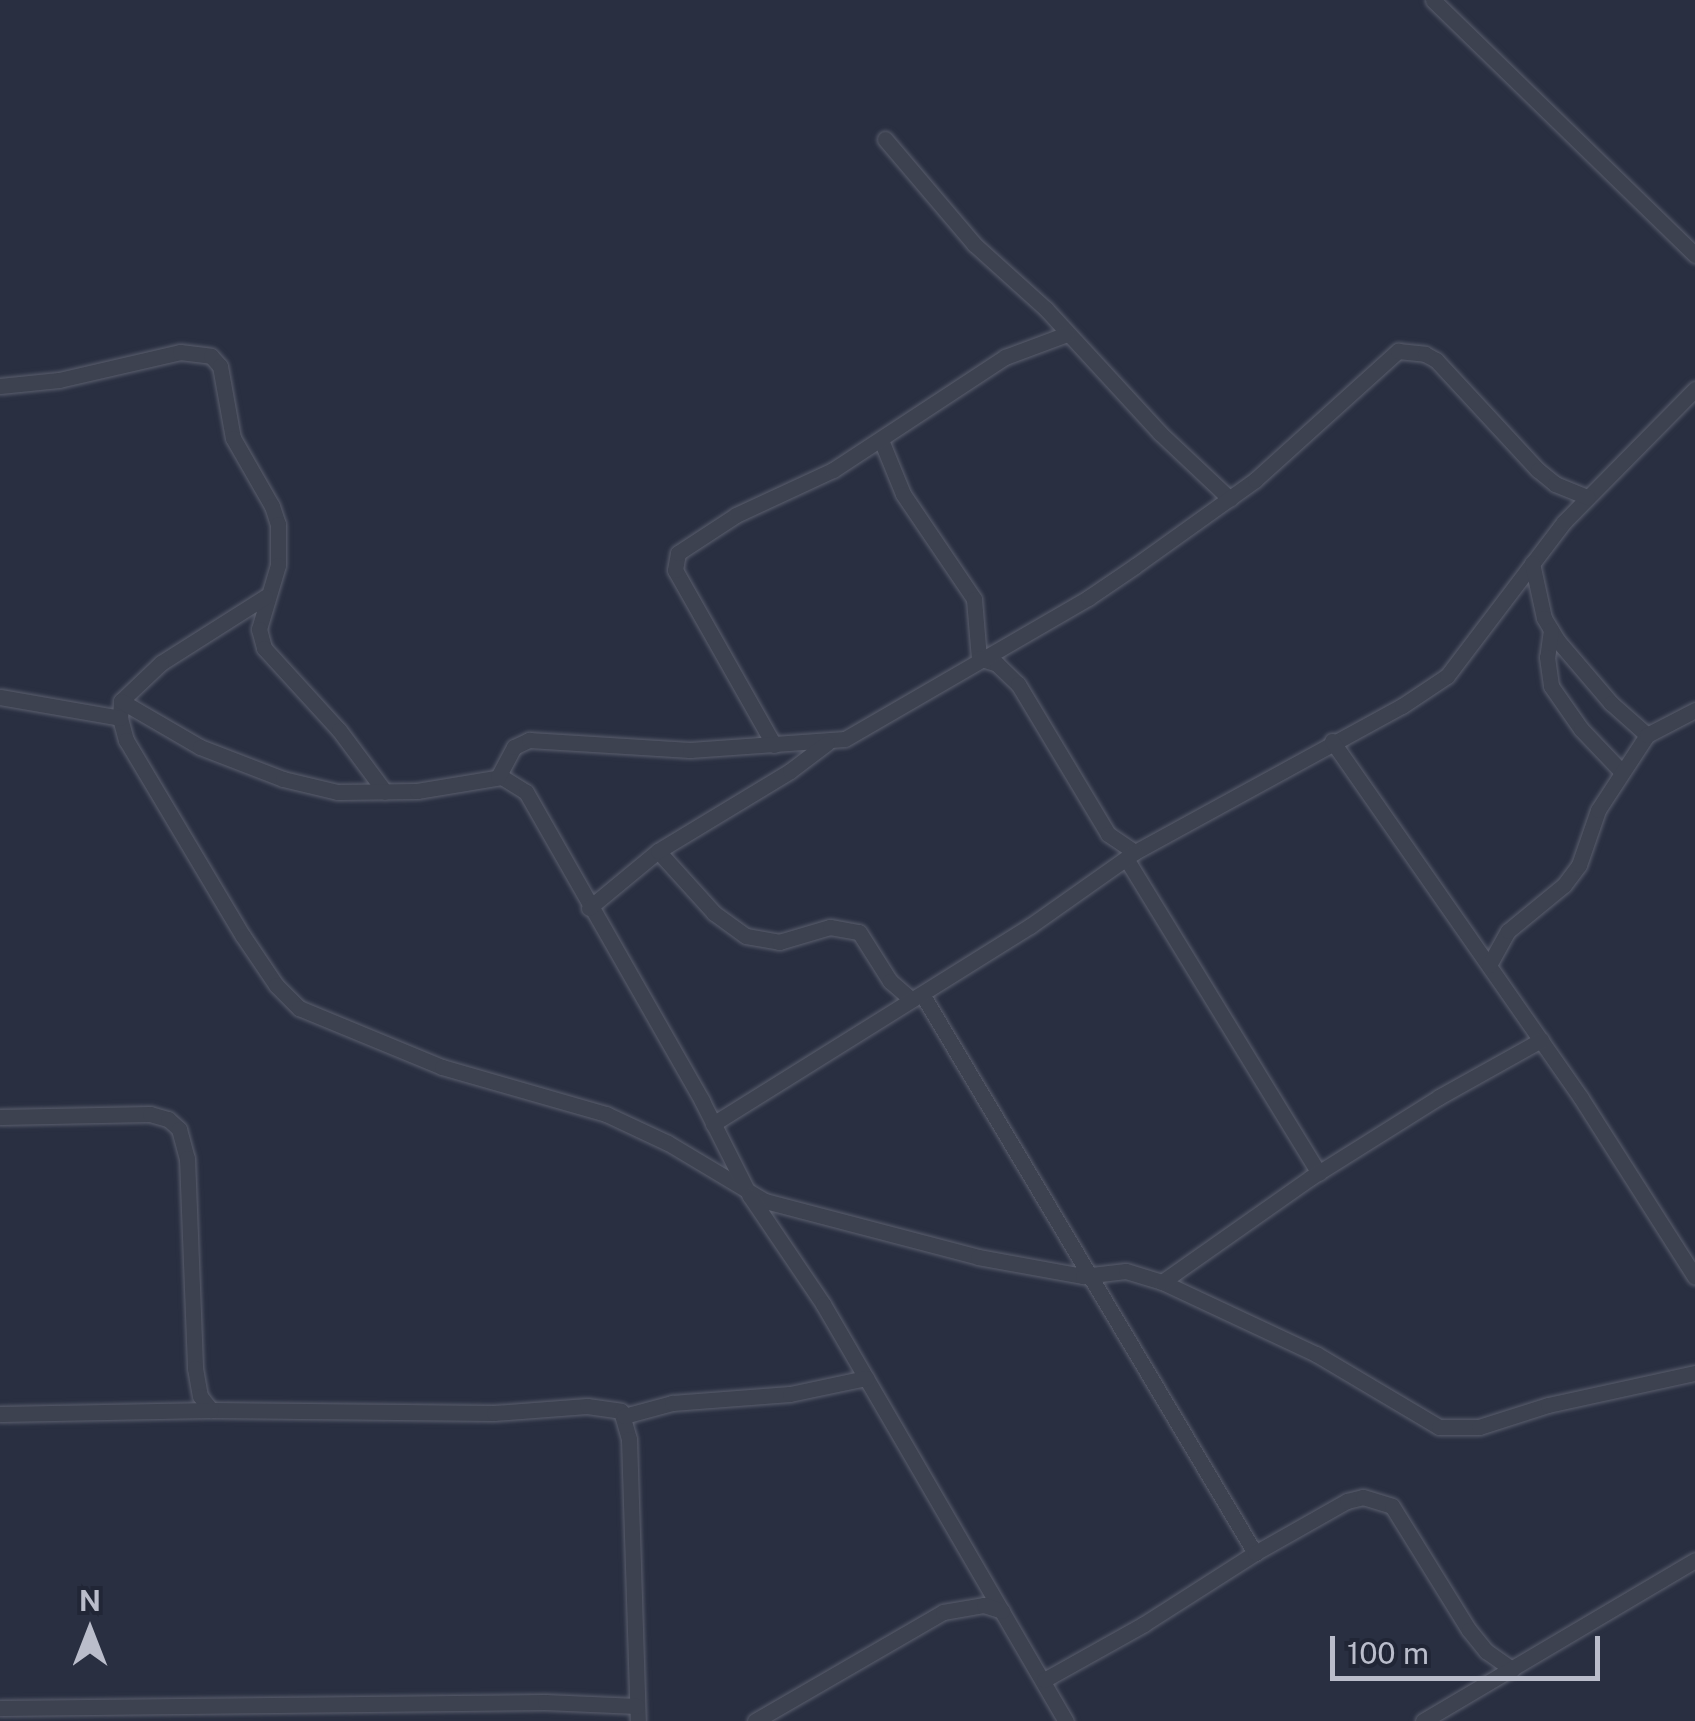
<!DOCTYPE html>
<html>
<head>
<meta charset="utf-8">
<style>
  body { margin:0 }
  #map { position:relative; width:1695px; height:1721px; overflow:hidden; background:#292f41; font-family:"Public Sans",sans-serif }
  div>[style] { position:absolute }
  .roads { filter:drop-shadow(0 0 2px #5b5f6e) drop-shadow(0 0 2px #5b5f6e) }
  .minor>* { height:15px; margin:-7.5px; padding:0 7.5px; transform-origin:7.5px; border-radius:7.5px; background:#3d4250 }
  span { translate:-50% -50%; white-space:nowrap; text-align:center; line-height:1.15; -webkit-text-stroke:8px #212636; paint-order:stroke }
  .north { position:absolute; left:40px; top:1581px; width:100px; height:100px; -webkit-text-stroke:8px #212636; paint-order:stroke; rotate:0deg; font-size:28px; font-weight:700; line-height:40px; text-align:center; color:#babdcb }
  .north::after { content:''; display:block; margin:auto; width:35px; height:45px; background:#babdcb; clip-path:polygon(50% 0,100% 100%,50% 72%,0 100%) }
  .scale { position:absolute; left:1330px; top:1636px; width:270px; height:45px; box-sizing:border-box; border:5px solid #babdcb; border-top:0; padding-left:12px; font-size:30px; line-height:35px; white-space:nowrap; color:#babdcb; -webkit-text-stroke:8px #212636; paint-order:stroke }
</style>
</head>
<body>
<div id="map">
  <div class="roads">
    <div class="minor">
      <i style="left:1433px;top:0;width:366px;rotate:44.2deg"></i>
      <i style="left:885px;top:139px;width:138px;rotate:49.7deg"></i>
      <i style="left:974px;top:244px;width:97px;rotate:42.1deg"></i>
      <i style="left:1046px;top:309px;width:168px;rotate:47.4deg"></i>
      <i style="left:1160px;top:433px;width:96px;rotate:43.3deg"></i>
      <i style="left:0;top:386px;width:59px;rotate:-5.8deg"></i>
      <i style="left:59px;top:380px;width:124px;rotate:-13deg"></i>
      <i style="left:180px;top:352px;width:31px;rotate:7deg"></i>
      <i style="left:211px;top:356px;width:13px;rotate:48deg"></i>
      <i style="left:220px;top:366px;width:73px;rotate:79.8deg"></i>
      <i style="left:233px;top:438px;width:78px;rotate:60.2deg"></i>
      <i style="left:272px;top:506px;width:19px;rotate:72deg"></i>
      <i style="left:278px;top:524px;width:41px;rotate:90deg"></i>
      <i style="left:278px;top:565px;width:67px;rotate:106.5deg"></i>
      <i style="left:259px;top:629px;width:20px;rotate:75deg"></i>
      <i style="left:264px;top:648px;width:111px;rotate:47.6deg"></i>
      <i style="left:339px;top:730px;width:77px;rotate:53.4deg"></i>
      <i style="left:881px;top:440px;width:58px;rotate:67.8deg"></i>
      <i style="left:903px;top:494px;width:127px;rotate:55.9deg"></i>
      <i style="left:974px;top:599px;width:59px;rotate:85.2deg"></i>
      <i style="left:979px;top:658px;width:19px;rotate:18deg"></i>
      <i style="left:997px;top:664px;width:29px;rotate:44deg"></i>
      <i style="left:1018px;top:684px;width:175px;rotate:59deg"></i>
      <i style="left:1108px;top:834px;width:32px;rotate:34deg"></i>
      <i style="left:1135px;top:852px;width:304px;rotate:-28.7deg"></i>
      <i style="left:1402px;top:706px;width:54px;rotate:-33.7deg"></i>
      <i style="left:1447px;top:676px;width:193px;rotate:-52.8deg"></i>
      <i style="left:1564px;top:522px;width:187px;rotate:-45.4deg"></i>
      <i style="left:1532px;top:563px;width:56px;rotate:77.7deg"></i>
      <i style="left:1544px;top:618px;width:27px;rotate:59deg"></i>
      <i style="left:1558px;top:641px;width:82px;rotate:49.5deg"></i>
      <i style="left:1611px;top:703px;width:48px;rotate:41.6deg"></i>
      <i style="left:265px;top:597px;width:123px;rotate:147.6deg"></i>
      <i style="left:161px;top:663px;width:55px;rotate:136.5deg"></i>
      <i style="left:121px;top:701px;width:17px;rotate:93deg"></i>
      <i style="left:120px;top:718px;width:23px;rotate:75deg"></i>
      <i style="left:126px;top:740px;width:228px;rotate:59.2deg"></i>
      <i style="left:243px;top:936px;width:59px;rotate:56deg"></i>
      <i style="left:276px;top:985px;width:33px;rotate:45deg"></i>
      <i style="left:299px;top:1008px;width:155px;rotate:22.4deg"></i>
      <i style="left:442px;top:1067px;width:171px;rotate:16deg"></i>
      <i style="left:606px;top:1114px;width:68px;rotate:25.1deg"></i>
      <i style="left:668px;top:1143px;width:113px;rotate:30.9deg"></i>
      <i style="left:765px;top:1201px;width:220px;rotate:14.7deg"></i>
      <i style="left:978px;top:1257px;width:107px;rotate:10.3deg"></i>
      <i style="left:1083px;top:1276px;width:43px;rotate:-6.6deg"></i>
      <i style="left:1126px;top:1271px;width:38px;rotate:17deg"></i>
      <i style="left:1162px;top:1282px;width:170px;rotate:25.1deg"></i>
      <i style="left:1316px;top:1354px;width:143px;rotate:30.7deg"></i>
      <i style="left:1439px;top:1427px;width:40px"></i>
      <i style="left:1479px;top:1427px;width:72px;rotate:-17.7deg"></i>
      <i style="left:1548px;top:1405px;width:150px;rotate:-12.3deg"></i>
      <i style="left:1551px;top:630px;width:27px;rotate:98deg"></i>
      <i style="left:1547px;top:657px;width:29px;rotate:82deg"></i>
      <i style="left:1551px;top:686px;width:52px;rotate:55.1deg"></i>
      <i style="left:1581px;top:729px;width:57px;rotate:46.4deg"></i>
      <i style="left:0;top:697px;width:122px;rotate:9.9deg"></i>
      <i style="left:121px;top:701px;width:91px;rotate:30.2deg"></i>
      <i style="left:200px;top:747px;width:89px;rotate:21.1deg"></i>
      <i style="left:283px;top:779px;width:56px;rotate:13.5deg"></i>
      <i style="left:337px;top:792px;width:80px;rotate:-0.7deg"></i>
      <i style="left:417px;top:791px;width:86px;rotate:-9.4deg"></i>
      <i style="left:502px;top:777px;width:28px;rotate:32deg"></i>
      <i style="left:526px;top:792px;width:356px;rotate:60.3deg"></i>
      <i style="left:702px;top:1101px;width:106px;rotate:63.2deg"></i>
      <i style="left:750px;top:1196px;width:130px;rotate:55.9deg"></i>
      <i style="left:823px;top:1304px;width:483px;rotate:59.8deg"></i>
      <i style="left:1332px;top:741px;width:435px;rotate:55.1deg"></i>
      <i style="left:1581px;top:1098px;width:212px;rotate:57.5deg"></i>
      <i style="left:774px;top:745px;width:201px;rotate:-119.5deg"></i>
      <i style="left:675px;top:570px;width:17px;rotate:-80deg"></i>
      <i style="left:678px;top:553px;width:69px;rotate:-33.2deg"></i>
      <i style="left:736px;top:515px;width:107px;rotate:-24.9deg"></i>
      <i style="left:833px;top:470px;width:206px;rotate:-33.3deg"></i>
      <i style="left:1005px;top:357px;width:66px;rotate:-20.4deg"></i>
      <i style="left:498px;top:777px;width:34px;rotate:-62deg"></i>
      <i style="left:514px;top:747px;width:17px;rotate:-25deg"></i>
      <i style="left:529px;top:740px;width:161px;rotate:3.6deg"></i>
      <i style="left:690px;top:750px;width:155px;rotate:-4.1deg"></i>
      <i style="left:845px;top:739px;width:281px;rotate:-30.1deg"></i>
      <i style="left:1088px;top:598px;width:57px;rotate:-34.2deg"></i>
      <i style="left:1135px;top:566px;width:148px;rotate:-35.6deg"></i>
      <i style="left:1255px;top:480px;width:193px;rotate:-42.1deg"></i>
      <i style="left:1398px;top:351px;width:27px;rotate:6deg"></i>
      <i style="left:1425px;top:354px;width:13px;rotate:29deg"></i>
      <i style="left:1436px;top:360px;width:150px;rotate:47.2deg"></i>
      <i style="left:1538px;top:470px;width:22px;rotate:39deg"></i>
      <i style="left:1555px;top:484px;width:35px;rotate:22deg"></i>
      <i style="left:658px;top:851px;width:84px;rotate:47.9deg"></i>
      <i style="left:714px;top:913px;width:39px;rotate:36deg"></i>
      <i style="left:746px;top:936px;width:34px;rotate:10deg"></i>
      <i style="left:779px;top:942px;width:53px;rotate:-16.4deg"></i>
      <i style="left:830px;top:927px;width:29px;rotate:10deg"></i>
      <i style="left:859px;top:932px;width:58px;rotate:57.7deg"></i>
      <i style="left:890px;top:981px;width:28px;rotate:41deg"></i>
      <i style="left:1127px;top:860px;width:367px;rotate:58.5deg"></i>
      <i style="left:589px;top:908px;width:89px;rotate:-39.6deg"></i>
      <i style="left:658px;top:851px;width:154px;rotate:-31.2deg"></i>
      <i style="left:790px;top:771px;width:46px;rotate:-37.1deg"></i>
      <i style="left:1489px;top:965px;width:39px;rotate:-61deg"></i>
      <i style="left:1508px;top:931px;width:72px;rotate:-39.4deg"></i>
      <i style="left:1564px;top:885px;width:25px;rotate:-53deg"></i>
      <i style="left:1579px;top:865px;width:58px;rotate:-70.9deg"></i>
      <i style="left:1598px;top:810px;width:90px;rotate:-56.8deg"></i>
      <i style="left:1647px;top:735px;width:54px;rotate:-27.5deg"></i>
      <i style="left:922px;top:994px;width:651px;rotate:59.22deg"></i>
      <i style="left:0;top:1117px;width:150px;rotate:-1.1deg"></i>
      <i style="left:150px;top:1114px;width:19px;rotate:16deg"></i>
      <i style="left:168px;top:1119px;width:15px;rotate:42deg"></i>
      <i style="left:179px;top:1129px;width:30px;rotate:75deg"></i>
      <i style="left:187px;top:1158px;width:210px;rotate:87.8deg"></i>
      <i style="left:195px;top:1368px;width:28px;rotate:80deg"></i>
      <i style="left:200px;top:1396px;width:18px;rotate:52deg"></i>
      <i style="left:211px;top:1410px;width:283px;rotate:0.6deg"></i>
      <i style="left:494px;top:1413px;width:93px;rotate:-4.3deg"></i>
      <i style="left:587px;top:1406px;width:34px;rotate:8deg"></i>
      <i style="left:621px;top:1411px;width:29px;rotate:74deg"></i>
      <i style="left:629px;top:1439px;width:282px;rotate:88.2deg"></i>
      <i style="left:713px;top:1124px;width:374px;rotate:-32deg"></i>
      <i style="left:1030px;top:926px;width:128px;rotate:-35.2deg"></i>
      <i style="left:1162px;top:1282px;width:181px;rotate:-35.1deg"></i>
      <i style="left:1310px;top:1178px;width:152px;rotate:-32.1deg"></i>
      <i style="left:1439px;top:1097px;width:117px;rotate:-29.2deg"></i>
      <i style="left:0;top:1414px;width:211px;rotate:-1.1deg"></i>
      <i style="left:624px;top:1416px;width:50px;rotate:-15.2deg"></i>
      <i style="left:672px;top:1403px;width:118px;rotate:-4.4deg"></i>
      <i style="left:790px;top:1394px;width:78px;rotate:-11.9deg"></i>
      <i style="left:1044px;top:1680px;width:115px;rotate:-29.2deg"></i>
      <i style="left:1144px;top:1624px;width:132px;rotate:-32.6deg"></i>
      <i style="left:1255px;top:1553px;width:106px;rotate:-29.5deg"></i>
      <i style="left:1347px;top:1501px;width:16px;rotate:-14deg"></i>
      <i style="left:1363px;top:1497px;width:30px;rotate:17deg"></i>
      <i style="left:1392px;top:1506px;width:146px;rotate:58.2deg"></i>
      <i style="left:1469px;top:1630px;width:27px;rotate:51deg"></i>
      <i style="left:1486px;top:1651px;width:32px;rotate:35deg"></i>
      <i style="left:0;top:1708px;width:545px;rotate:-0.63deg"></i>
      <i style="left:545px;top:1702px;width:92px;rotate:2.5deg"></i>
      <i style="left:755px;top:1721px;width:217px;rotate:-30.1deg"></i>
      <i style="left:943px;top:1612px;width:42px;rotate:-9.7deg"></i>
      <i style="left:984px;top:1605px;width:19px;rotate:18deg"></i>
      <i style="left:1423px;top:1721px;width:316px;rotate:-30.6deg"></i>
    </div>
  </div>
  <div class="north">N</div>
  <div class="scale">100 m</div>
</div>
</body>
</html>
